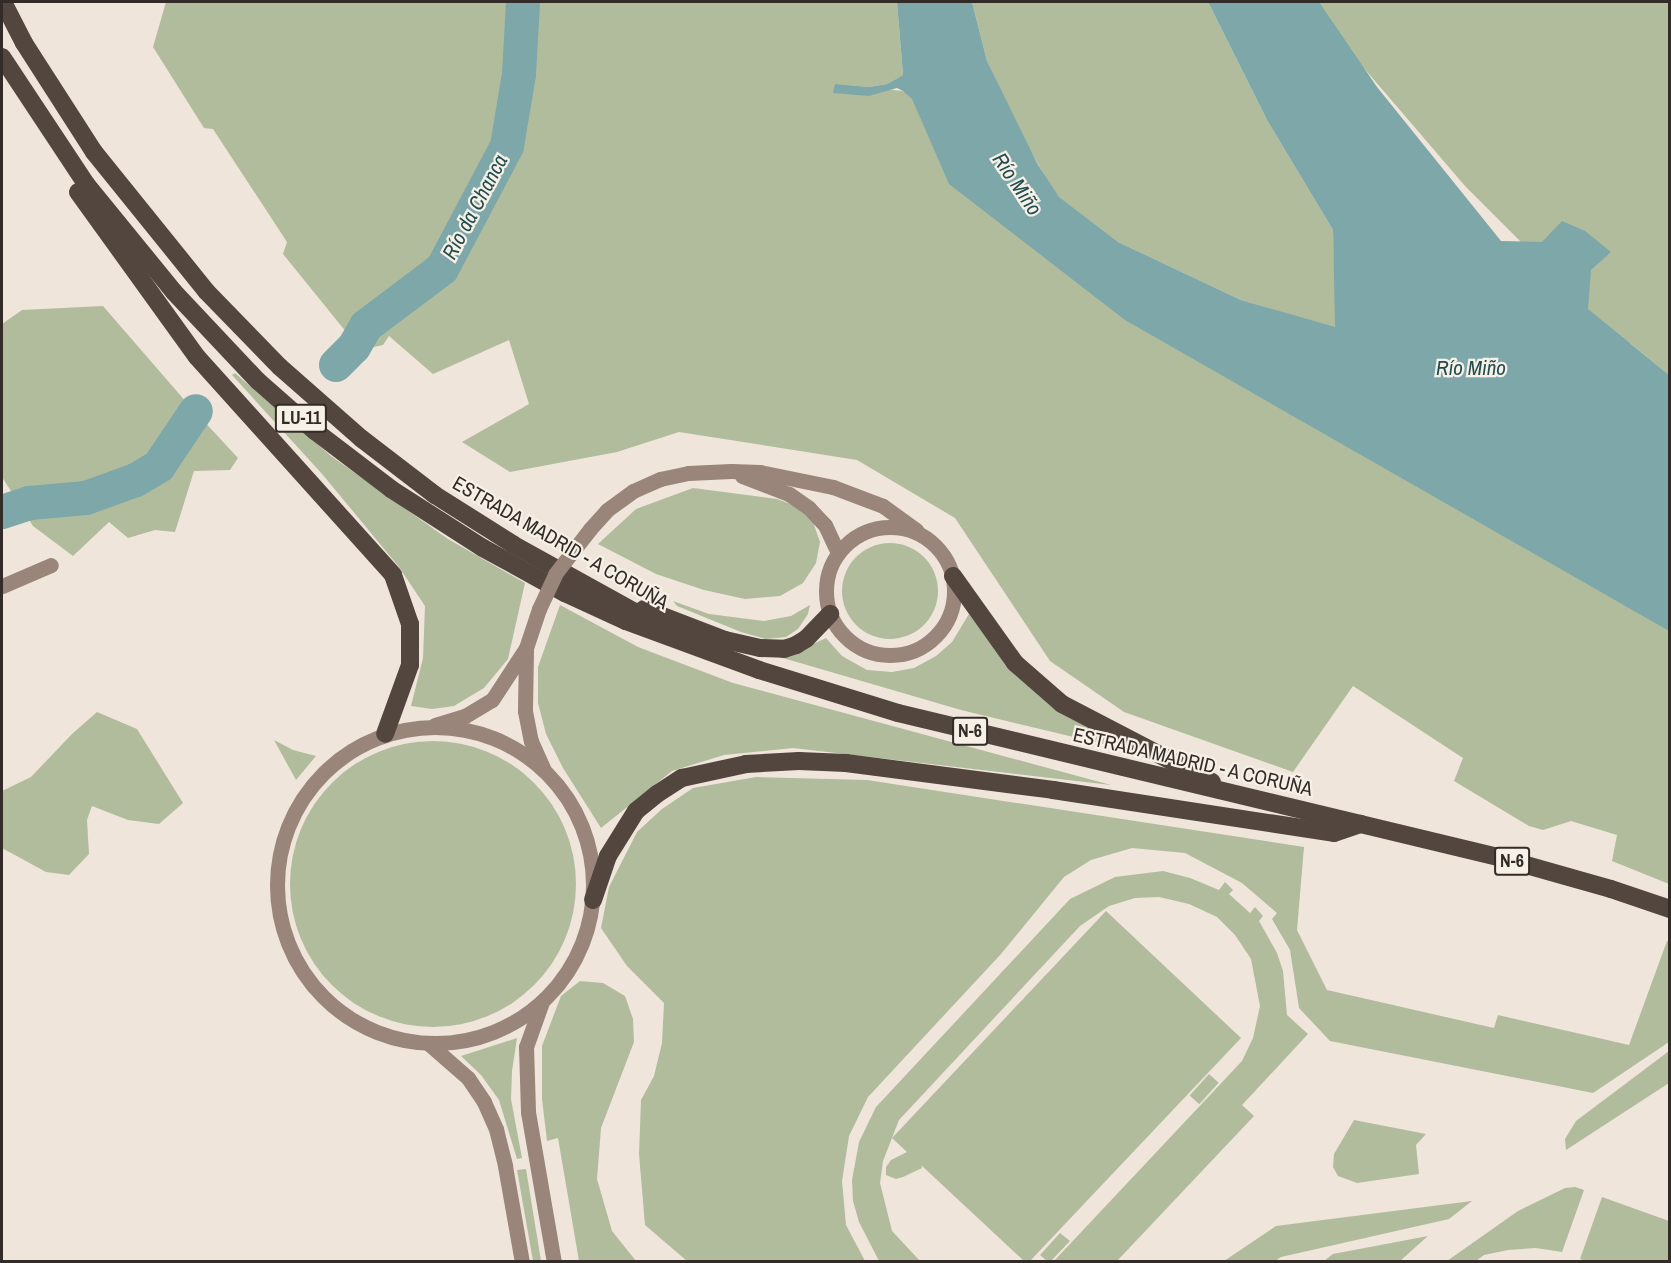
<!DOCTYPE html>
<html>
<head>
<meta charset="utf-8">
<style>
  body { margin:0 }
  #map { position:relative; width:1671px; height:1263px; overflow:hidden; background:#efe5db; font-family:"Archivo Narrow",sans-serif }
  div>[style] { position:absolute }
  .green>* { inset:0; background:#b1bc9c; transform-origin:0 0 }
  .round { border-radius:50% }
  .water>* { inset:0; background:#7da7a9 }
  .river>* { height:34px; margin:-17px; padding:0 17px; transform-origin:17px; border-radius:17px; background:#7da7a9 }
  .secondary>* { height:15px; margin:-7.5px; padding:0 7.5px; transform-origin:7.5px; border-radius:7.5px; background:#99857a }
  .secondary>.ring { margin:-7.5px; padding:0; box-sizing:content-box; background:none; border:15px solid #99857a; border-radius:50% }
  .highway>* { height:18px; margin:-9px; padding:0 9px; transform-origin:9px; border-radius:9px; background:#53463f }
  .secondary-bridge>* { height:15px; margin:-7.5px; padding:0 7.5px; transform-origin:7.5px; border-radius:7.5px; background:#99857a }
  span { translate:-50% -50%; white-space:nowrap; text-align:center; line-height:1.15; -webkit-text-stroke:4.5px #f7f0e7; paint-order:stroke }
  .shield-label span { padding:2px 4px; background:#f7f0e7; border:2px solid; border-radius:4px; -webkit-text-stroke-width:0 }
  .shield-label { font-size:18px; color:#332b27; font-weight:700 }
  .street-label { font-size:20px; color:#332b27 }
  .water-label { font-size:21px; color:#214d50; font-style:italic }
  .frame { position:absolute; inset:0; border:3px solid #332b27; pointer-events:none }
</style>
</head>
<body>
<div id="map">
  <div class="green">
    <i style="clip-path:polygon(166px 2px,897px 2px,903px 75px,887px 84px,869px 87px,835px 84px,903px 91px,1669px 631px,1669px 884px,1612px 861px,1617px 835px,1571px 821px,1543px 830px,1529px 826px,1454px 781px,1463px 758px,1353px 686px,1293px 772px,1124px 712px,1050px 661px,955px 518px,857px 460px,679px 432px,617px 452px,510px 472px,462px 442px,529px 404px,509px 340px,433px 374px,389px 336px,383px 345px,365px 349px,347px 333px,283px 254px,287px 242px,213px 129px,204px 128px,153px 47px)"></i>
    <i style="clip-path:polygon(972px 2px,1208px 2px,1267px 120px,1333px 230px,1336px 328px,1241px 300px,1118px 242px,1058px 197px,1023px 139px,987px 61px)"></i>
    <i style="clip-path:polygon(1311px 2px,1669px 2px,1669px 375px,1630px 343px,1628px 363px,1554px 275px,1465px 186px,1345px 46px)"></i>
    <i style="clip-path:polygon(103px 306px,187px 403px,238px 458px,230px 470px,194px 471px,175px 532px,155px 530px,128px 538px,109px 522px,73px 556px,33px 526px,2px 477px,2px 324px,22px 310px)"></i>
    <i style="clip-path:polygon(235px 373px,331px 456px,448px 539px,525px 583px,508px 659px,484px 688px,454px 706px,432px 709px,411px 706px,423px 658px,425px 606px,399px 567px,323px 475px,232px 375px)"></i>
    <i style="clip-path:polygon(693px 488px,777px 499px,796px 506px,813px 522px,820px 542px,816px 563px,803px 583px,780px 596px,745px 599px,704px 590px,656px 574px,598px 544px,636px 509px)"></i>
    <i class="round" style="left:842px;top:543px;width:96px;height:96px"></i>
    <i style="clip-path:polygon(673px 601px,709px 614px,764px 621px,791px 616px,810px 605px,808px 614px,798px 629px,786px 637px,766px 639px,741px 632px,677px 606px)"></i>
    <i style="clip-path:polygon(560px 605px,638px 647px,733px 683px,1111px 785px,793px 748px,724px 755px,672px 771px,601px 828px,563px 768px,546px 734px,538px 703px,538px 667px)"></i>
    <i style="clip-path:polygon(969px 614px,992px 645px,1114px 740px,1111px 746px,961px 710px,783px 658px,826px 638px,842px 656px,867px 670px,892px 672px,914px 668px,936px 656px,952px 642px)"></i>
    <i style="clip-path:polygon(97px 712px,137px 729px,183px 803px,159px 824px,128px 820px,92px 806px,87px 820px,89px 854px,69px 875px,46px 872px,2px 848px,2px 791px,31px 777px,72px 734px)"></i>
    <i style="clip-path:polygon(274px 740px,293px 750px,316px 756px,296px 780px)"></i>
    <i class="round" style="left:290px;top:741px;width:286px;height:286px"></i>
    <i style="clip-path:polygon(756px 777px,867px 780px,1304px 847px,1297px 930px,1327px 990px,1494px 1028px,1498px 1015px,1629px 1045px,1667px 941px,1670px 942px,1669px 1042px,1593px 1093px,1330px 1041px,1299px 1008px,1290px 950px,1272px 919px,1277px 913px,1242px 883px,1185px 853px,1132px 848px,1091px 860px,1064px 877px,1001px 954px,868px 1097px,849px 1136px,842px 1181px,846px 1225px,865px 1261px,687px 1261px,645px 1225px,639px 1154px,641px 1100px,654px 1076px,662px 1043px,664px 1003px,627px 966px,601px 928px,609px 887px,637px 832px,662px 809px,693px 788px)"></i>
    <i style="clip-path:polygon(1163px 871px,1190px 878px,1219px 890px,1225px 882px,1233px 890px,1229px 894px,1250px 913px,1255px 907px,1263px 916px,1259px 921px,1277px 953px,1283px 971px,1287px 1015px,1308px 1034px,1242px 1105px,1254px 1116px,1117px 1261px,1054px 1261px,1242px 1061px,1253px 1038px,1260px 1006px,1251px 959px,1235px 935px,1217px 917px,1189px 904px,1159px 897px,1135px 898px,1109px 906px,1080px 926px,899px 1120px,883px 1161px,880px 1183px,892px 1231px,920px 1261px,879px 1261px,859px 1222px,853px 1201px,852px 1180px,859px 1142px,876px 1107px,1070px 899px,1115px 877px)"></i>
    <i style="clip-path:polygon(1106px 911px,1241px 1038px,1030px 1261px,1024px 1261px,921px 1165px,922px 1168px,903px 1177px,896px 1179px,886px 1175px,886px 1167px,891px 1160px,907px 1152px,892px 1138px)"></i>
    <i style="clip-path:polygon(580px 981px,603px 983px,625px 996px,633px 1019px,634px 1042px,601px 1128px,597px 1179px,612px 1231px,636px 1261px,579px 1261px,558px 1138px,547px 1141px,542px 1099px,542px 1046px,561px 996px)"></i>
    <i style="clip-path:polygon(517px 1038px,512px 1071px,511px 1099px,522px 1158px,517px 1159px,499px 1100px,481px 1075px,461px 1056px)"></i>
    <i style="clip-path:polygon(1669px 1051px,1669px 1083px,1566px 1150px,1565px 1139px,1576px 1121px)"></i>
    <i style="left:1209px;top:1074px;width:13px;height:29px;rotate:42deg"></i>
    <i style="clip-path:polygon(1354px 1120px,1426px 1134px,1416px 1145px,1419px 1174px,1357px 1183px,1338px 1176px,1333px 1167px,1334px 1154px)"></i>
    <i style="clip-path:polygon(526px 1169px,541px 1261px,533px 1261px,517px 1170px)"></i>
    <i style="clip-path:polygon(1575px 1187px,1584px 1190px,1562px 1252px,1536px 1248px,1508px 1250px,1484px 1255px,1476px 1261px,1447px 1261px,1518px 1211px,1565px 1188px)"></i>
    <i style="clip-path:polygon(1602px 1197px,1669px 1221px,1669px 1261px,1589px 1262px,1580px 1259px)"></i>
    <i style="clip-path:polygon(1472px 1201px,1449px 1219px,1281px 1257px,1275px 1261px,1224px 1261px,1276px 1226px)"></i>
    <i style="clip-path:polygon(1060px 1233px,1070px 1241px,1051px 1261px,1047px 1261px,1040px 1255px)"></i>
    <i style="clip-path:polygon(1428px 1236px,1400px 1261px,1324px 1261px,1333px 1254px)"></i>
  </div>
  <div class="water">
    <i style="clip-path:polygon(897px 2px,972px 2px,987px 61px,1037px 163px,1059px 197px,1118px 242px,1241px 300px,1335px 327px,1333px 230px,1267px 120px,1208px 2px,1319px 2px,1377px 87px,1501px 241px,1542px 242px,1562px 221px,1585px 231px,1611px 252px,1591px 270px,1588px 309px,1669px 375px,1669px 631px,1125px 320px,949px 184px,912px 99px,903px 91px,897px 88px,869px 96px,833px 93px,835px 84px,869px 87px,887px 84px,903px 75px)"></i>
  </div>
  <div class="river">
    <i style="left:336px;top:365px;width:25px;rotate:-45deg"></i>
    <i style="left:354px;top:347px;width:24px;rotate:-60deg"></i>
    <i style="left:366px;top:326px;width:95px;rotate:-36.9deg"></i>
    <i style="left:442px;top:269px;width:139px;rotate:-62.1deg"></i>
    <i style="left:507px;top:146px;width:73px;rotate:-80.5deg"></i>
    <i style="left:519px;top:74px;width:72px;rotate:-86.8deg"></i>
    <i style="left:2px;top:512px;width:29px;rotate:-18deg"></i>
    <i style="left:30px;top:503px;width:56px;rotate:-5.1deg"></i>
    <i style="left:86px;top:498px;width:53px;rotate:-19.8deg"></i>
    <i style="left:136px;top:480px;width:27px;rotate:-31deg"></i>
    <i style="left:159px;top:466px;width:66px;rotate:-56.1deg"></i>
  </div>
  <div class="secondary">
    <i style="left:742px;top:476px;width:50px;rotate:21deg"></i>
    <i style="left:789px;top:494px;width:24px;rotate:35deg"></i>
    <i style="left:809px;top:508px;width:23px;rotate:47deg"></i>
    <i style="left:825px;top:525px;width:31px;rotate:65deg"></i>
    <i class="ring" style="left:826px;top:527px;width:113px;height:113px"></i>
    <i style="left:590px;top:529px;width:25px;rotate:-48deg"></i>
    <i style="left:607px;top:510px;width:32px;rotate:-36deg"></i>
    <i style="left:633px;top:491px;width:30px;rotate:-24deg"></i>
    <i style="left:660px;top:479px;width:29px;rotate:-12deg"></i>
    <i style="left:688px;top:473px;width:43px;rotate:-2.7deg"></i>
    <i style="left:731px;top:471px;width:29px;rotate:2deg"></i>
    <i style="left:760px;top:472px;width:75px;rotate:11.6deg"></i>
    <i style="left:833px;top:487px;width:53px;rotate:20.8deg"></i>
    <i style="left:883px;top:506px;width:41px;rotate:36deg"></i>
    <i style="left:2px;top:586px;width:53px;rotate:-23.2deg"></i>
    <i style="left:526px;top:651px;width:60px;rotate:91deg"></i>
    <i style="left:525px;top:711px;width:31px;rotate:79deg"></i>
    <i style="left:531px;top:741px;width:30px;rotate:66deg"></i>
    <i style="left:435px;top:725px;width:31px;rotate:-17deg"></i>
    <i style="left:465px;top:716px;width:31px;rotate:-31deg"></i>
    <i style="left:492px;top:700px;width:62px;rotate:-56.8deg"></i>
    <i style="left:526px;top:648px;width:41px;rotate:-71.6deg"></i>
    <i class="ring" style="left:277px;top:727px;width:301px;height:301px"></i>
    <i style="left:542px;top:1002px;width:48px;rotate:109.6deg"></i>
    <i style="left:526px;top:1047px;width:65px;rotate:88.2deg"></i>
    <i style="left:528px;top:1112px;width:152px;rotate:80.2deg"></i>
    <i style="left:428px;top:1043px;width:53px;rotate:41.2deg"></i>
    <i style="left:468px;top:1078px;width:29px;rotate:56deg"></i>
    <i style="left:484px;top:1102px;width:30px;rotate:66deg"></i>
    <i style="left:496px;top:1129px;width:38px;rotate:76deg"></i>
    <i style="left:505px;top:1166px;width:97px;rotate:80deg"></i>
  </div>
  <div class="highway">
    <i style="left:3px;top:2px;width:46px;rotate:62.9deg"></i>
    <i style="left:24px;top:43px;width:130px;rotate:57.3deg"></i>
    <i style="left:94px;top:152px;width:179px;rotate:51.1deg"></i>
    <i style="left:206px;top:291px;width:106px;rotate:45.8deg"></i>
    <i style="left:280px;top:367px;width:109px;rotate:41.3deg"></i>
    <i style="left:362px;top:439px;width:92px;rotate:37.5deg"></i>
    <i style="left:435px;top:495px;width:93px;rotate:32.3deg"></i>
    <i style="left:514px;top:545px;width:159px;rotate:29deg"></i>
    <i style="left:2px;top:57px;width:152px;rotate:56.5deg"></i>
    <i style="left:86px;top:184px;width:139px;rotate:50.8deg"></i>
    <i style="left:174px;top:292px;width:122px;rotate:46.7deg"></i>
    <i style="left:258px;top:381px;width:76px;rotate:41.3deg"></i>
    <i style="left:315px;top:431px;width:96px;rotate:37.3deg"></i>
    <i style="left:391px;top:489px;width:109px;rotate:32.7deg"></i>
    <i style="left:483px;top:548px;width:94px;rotate:28.8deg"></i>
    <i style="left:565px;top:593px;width:67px;rotate:24.7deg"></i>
    <i style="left:626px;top:621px;width:142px;rotate:20.2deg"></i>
    <i style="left:759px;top:670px;width:145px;rotate:17.2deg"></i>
    <i style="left:898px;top:713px;width:617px;rotate:13.5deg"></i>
    <i style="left:1498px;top:857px;width:117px;rotate:15.8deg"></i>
    <i style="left:1611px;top:889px;width:62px;rotate:18.7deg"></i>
    <i style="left:78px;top:192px;width:203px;rotate:54.2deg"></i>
    <i style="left:197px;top:357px;width:293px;rotate:48deg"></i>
    <i style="left:393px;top:575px;width:52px;rotate:70.9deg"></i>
    <i style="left:410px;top:624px;width:41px;rotate:90deg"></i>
    <i style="left:410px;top:665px;width:73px;rotate:109.9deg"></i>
    <i style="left:953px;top:576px;width:107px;rotate:54.5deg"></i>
    <i style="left:1015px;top:663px;width:62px;rotate:41.1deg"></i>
    <i style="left:1062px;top:704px;width:169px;rotate:27.5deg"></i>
    <i style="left:644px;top:609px;width:87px;rotate:20.9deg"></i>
    <i style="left:725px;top:640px;width:36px;rotate:13deg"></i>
    <i style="left:760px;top:648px;width:24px;rotate:2deg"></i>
    <i style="left:784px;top:649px;width:13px;rotate:-18deg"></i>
    <i style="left:796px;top:645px;width:12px;rotate:-31deg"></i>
    <i style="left:806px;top:639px;width:35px;rotate:-46deg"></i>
    <i style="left:593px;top:900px;width:46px;rotate:-71.2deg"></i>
    <i style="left:608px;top:856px;width:53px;rotate:-58.1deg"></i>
    <i style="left:636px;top:811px;width:27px;rotate:-39deg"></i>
    <i style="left:657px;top:794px;width:30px;rotate:-33deg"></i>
    <i style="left:682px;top:778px;width:66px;rotate:-12.3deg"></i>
    <i style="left:746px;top:764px;width:53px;rotate:-3.2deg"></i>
    <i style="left:799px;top:761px;width:47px;rotate:2.4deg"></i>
    <i style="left:846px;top:763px;width:209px;rotate:7.4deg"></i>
    <i style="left:1053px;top:790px;width:284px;rotate:8.7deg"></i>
    <i style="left:1334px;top:833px;width:28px;rotate:-19deg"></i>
  </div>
  <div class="secondary-bridge">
    <i style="left:539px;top:609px;width:38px;rotate:-65deg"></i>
    <i style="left:555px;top:574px;width:57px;rotate:-52.1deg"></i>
  </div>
  <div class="shield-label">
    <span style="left:301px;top:418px">LU-11</span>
    <span style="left:970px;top:731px">N-6</span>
    <span style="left:1512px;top:861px">N-6</span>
  </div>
  <div class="street-label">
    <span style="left:561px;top:542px;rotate:30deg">ESTRADA MADRID - A CORUÑA</span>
    <span style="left:1193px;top:761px;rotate:13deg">ESTRADA MADRID - A CORUÑA</span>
  </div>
  <div class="water-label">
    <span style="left:1017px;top:184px;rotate:56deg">Río Miño</span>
    <span style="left:475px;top:207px;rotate:-62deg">Río da Chanca</span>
    <span style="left:1471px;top:368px">Río Miño</span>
  </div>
  <div class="frame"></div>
</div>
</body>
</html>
